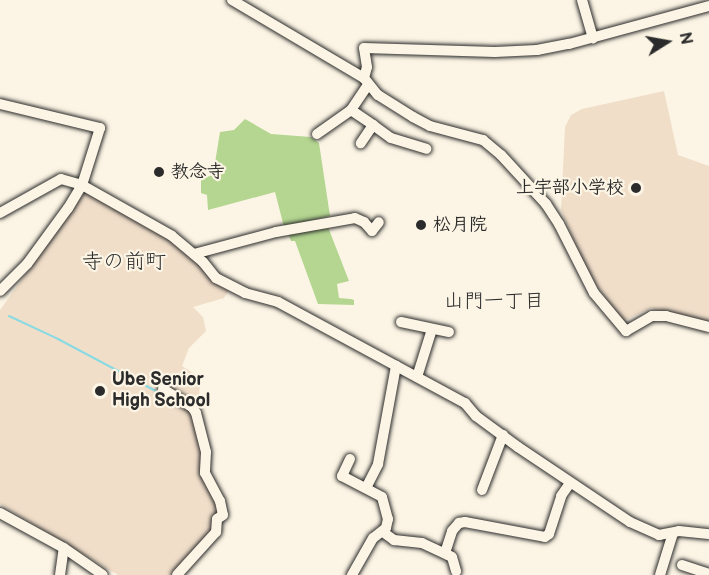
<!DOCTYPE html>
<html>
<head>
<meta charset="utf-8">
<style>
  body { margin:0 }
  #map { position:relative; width:709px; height:575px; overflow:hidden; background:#fcf5e5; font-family:"Balsamiq Sans","Klee One",sans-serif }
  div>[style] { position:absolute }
  .built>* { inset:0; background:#f0dec9 }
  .green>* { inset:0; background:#b4d690 }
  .stream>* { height:2px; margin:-1px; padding:0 1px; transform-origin:1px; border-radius:1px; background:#89dae2 }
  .roads { filter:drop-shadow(0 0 2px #2b2b2b) drop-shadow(0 0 2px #2b2b2b) }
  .minor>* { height:10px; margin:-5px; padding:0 5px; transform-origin:5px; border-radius:5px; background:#fcf5e5 }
  .dots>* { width:16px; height:16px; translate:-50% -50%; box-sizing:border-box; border:3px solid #fcf5e5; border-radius:50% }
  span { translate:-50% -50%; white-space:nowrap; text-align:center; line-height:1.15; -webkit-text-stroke:4.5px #fcf5e5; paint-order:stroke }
  .poi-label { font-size:18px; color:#2b2b2b; font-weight:700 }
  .left { translate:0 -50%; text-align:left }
  .right { translate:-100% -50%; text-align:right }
  .neighbourhood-label { font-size:20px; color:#2b2b2b }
  .quarter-label { font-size:21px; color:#2b2b2b }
  .north { position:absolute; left:637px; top:12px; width:60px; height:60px; -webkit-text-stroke:4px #fcf5e5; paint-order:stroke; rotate:79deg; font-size:16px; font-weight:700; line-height:24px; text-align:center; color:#2b2b2b }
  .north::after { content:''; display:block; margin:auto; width:21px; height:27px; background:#2b2b2b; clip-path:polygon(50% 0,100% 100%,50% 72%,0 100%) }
</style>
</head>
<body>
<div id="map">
  <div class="built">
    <i style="clip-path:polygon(664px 91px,678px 155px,709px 166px,709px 322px,651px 308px,623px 321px,588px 273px,561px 210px,565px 127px,571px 115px,582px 109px)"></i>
    <i style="clip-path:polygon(85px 192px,168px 237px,230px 289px,224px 298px,193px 307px,203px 317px,206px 331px,189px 348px,182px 366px,201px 378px,198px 404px,193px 412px,221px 513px,214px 529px,174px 575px,118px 575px,0 504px,0 310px)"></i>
  </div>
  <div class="green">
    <i style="clip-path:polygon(245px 119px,271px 134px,311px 137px,319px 143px,330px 216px,284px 227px,275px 192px,208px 210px,207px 195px,201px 193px,201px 179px,213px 175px,220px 132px,234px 130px)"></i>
    <i style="clip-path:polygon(328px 227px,349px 281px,337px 284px,339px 298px,351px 299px,354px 300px,354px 305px,318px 304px,295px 241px,291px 241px,288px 233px)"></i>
  </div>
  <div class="stream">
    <i style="left:9px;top:316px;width:54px;rotate:25.1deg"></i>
    <i style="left:58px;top:339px;width:123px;rotate:28deg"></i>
  </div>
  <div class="roads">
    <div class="minor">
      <i style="left:232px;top:0;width:153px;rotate:30.6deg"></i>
      <i style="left:364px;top:78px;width:22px;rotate:51deg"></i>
      <i style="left:378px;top:95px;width:41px;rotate:32.2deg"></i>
      <i style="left:413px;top:117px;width:19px;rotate:28deg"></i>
      <i style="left:430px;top:126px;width:55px;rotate:14.8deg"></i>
      <i style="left:483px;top:140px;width:23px;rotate:40deg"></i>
      <i style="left:501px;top:155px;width:67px;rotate:47.4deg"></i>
      <i style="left:546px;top:204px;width:24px;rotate:57deg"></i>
      <i style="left:559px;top:224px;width:77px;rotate:63.1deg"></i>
      <i style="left:594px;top:293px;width:50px;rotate:49.9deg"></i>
      <i style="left:626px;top:331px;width:30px;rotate:-30deg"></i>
      <i style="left:652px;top:316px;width:14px"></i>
      <i style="left:666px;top:316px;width:44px;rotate:14.3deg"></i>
      <i style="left:582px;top:0;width:40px;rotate:74deg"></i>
      <i style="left:364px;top:78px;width:11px;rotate:-75deg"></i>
      <i style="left:367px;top:67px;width:19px;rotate:-99deg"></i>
      <i style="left:364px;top:48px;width:131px;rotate:1.7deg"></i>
      <i style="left:495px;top:52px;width:42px;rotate:-2.7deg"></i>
      <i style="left:537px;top:50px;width:33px;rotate:-11deg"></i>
      <i style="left:569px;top:44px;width:145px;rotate:-15.2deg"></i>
      <i style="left:0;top:104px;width:103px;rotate:13.5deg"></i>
      <i style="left:100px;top:128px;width:60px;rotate:107.5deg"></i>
      <i style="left:82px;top:185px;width:27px;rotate:121deg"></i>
      <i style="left:68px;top:208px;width:69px;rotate:126.2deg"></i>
      <i style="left:27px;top:264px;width:38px;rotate:135deg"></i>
      <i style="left:351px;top:110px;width:27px;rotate:34deg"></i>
      <i style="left:373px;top:125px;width:22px;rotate:124deg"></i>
      <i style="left:373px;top:125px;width:22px;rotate:36deg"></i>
      <i style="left:391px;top:138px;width:37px;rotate:17deg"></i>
      <i style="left:317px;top:134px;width:42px;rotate:-35.2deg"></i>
      <i style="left:351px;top:110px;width:30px;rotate:-56deg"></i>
      <i style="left:0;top:213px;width:70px;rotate:-29.1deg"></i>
      <i style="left:61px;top:179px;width:22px;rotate:16deg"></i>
      <i style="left:82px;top:185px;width:103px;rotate:29.5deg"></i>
      <i style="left:172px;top:236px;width:40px;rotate:40deg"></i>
      <i style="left:203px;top:262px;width:21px;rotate:51deg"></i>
      <i style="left:216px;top:278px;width:33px;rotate:27deg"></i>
      <i style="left:245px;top:293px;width:34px;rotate:15deg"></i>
      <i style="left:278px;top:302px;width:213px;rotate:28.4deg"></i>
      <i style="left:465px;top:403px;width:17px;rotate:50deg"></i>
      <i style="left:476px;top:416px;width:52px;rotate:36.4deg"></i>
      <i style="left:518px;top:447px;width:135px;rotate:33.8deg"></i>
      <i style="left:630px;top:522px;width:32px;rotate:24deg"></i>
      <i style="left:659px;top:535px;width:20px;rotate:-11deg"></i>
      <i style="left:679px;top:531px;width:30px;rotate:6deg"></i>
      <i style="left:194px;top:254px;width:85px;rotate:-15deg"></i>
      <i style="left:276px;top:232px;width:80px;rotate:-10deg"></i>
      <i style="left:355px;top:218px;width:10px;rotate:24deg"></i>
      <i style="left:364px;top:222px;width:12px;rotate:48deg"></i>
      <i style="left:372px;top:231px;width:11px;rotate:-52deg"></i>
      <i style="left:401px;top:322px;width:49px;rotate:11.8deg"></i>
      <i style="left:417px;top:377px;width:50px;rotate:-72.6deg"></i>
      <i style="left:163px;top:389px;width:34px;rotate:32deg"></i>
      <i style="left:192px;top:407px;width:7px;rotate:56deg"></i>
      <i style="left:196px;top:413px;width:40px;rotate:75.6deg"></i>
      <i style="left:206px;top:452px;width:21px;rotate:93deg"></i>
      <i style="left:205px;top:473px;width:32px;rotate:62deg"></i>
      <i style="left:220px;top:501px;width:14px;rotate:78deg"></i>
      <i style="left:223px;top:515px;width:7px;rotate:146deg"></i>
      <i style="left:217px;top:519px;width:13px;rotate:94deg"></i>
      <i style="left:216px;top:532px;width:58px;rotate:132.2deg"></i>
      <i style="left:350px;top:459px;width:19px;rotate:115deg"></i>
      <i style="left:342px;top:476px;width:45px;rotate:27.7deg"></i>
      <i style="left:382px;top:497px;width:23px;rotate:75deg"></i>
      <i style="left:388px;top:519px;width:9px;rotate:103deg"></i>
      <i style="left:386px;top:528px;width:16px;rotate:142deg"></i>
      <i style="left:373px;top:538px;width:43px;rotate:119.6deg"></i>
      <i style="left:366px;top:488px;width:27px;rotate:-63deg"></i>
      <i style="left:378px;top:464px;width:100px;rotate:-79.6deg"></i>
      <i style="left:482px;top:490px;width:59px;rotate:-69.1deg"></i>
      <i style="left:0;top:513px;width:73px;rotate:28.7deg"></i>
      <i style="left:64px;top:548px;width:47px;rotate:34.7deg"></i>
      <i style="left:383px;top:532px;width:14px;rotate:36deg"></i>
      <i style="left:394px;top:540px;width:28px;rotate:6deg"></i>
      <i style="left:422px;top:543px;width:29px;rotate:25deg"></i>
      <i style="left:448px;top:555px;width:4px;rotate:27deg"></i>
      <i style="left:452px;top:557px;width:15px;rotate:74deg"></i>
      <i style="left:445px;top:553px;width:23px;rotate:-72deg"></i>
      <i style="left:452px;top:531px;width:11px;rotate:-49deg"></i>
      <i style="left:459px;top:523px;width:6px;rotate:-9deg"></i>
      <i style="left:465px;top:522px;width:81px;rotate:10.6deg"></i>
      <i style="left:545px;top:537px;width:5px;rotate:-37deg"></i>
      <i style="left:549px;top:534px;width:40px;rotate:-72deg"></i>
      <i style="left:561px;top:496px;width:16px;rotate:-55deg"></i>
      <i style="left:682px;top:565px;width:28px;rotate:18deg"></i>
      <i style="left:60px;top:575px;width:27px;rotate:-82deg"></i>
      <i style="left:660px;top:575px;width:44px;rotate:-72.8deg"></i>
    </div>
  </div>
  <div class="dots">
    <i style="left:159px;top:172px;background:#2b2b2b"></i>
    <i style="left:636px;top:188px;background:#2b2b2b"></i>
    <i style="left:421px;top:225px;background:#2b2b2b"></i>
    <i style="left:100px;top:391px;background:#2b2b2b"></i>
  </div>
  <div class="poi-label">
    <span class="left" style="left:171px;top:172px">教念寺</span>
    <span class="right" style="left:624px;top:188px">上宇部小学校</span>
    <span class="left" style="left:433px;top:225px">松月院</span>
    <span class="left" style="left:112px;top:391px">Ube Senior<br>High School</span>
  </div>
  <div class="neighbourhood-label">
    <span style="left:494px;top:301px">山門一丁目</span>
  </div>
  <div class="quarter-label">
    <span style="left:124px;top:262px">寺の前町</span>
  </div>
  <div class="north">N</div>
</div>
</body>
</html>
